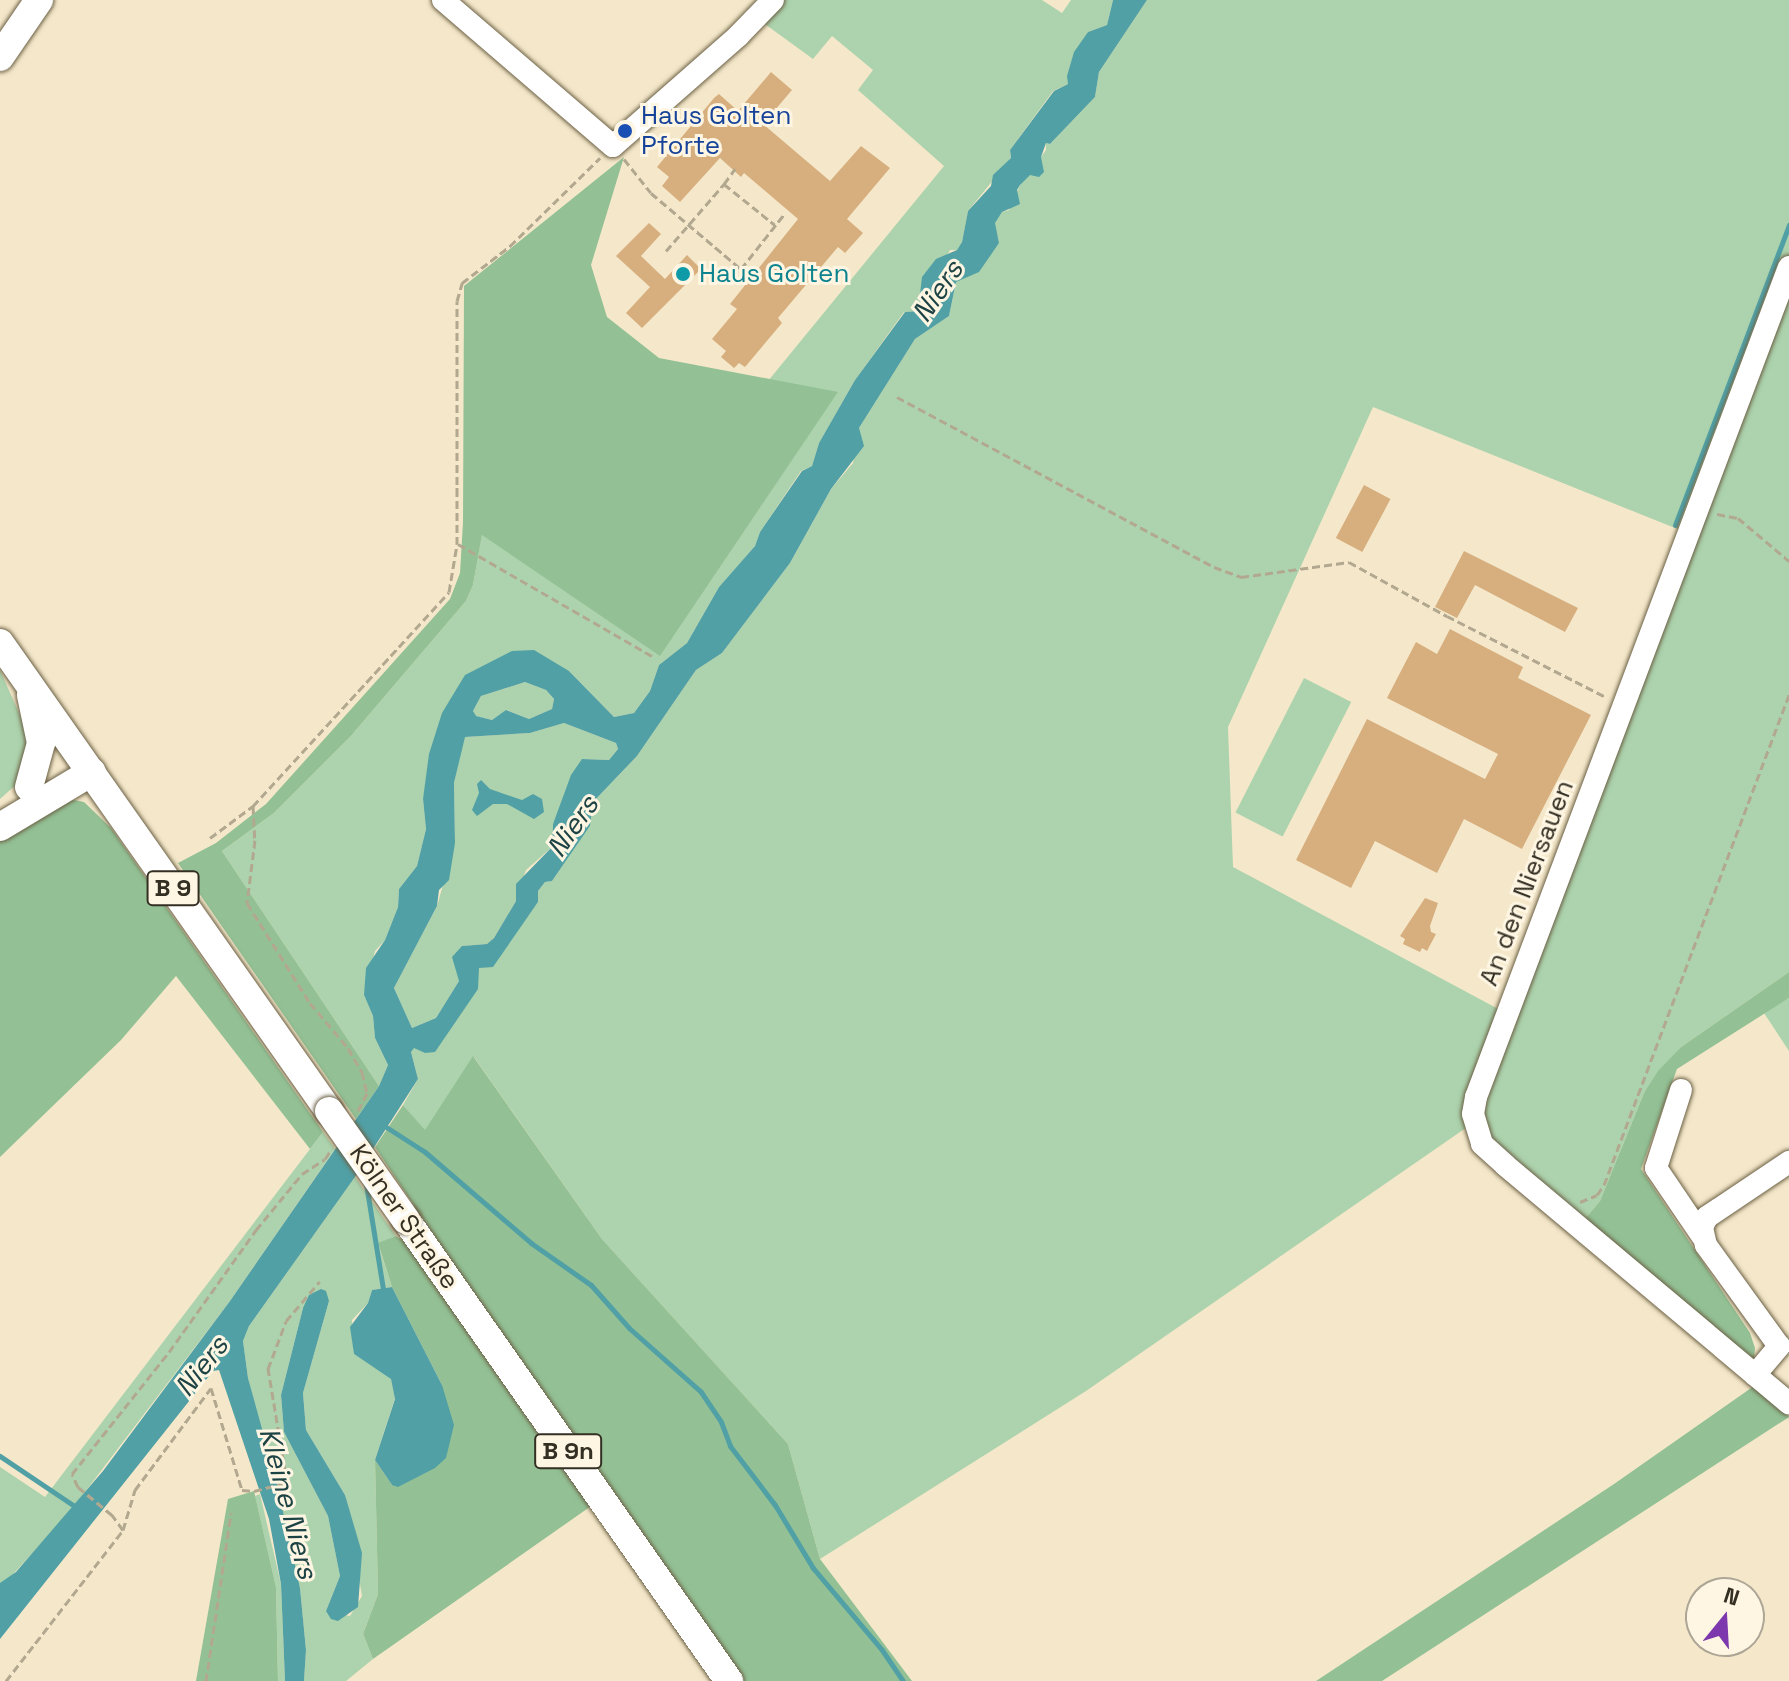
<!DOCTYPE html>
<html>
<head>
<meta charset="utf-8">
<style>
  body { margin:0 }
  #map { position:relative; width:1789px; height:1681px; overflow:hidden; background:#f5e8ca; font-family:"Space Grotesk",sans-serif }
  div>[style] { position:absolute }
  .green>* { inset:0; background:#acd3ad; transform-origin:0 0 }
  .forest>* { inset:0; background:#93c195 }
  .water>* { inset:0; background:#51a0a5 }
  .stream>* { height:5px; margin:-2.5px; padding:0 2.5px; transform-origin:2.5px; border-radius:2.5px; background:#51a0a5 }
  .building>* { inset:0; background:#d7af7f; transform-origin:0 0 }
  .path>* { height:3px; margin-top:-1.5px; transform-origin:0; background:repeating-linear-gradient(90deg,#b2a890 0 8px,transparent 0 12px) }
  .roads { filter:drop-shadow(0 0 2px #6b6045) drop-shadow(0 0 2px #6b6045) }
  .minor>* { height:22px; margin:-11px; padding:0 11px; transform-origin:11px; border-radius:11px; background:#fff }
  .major>* { height:28px; margin:-14px; padding:0 14px; transform-origin:14px; border-radius:14px; background:#fff }
  .bridges { filter:drop-shadow(0 0 2px #6b6045) drop-shadow(0 0 2px #6b6045) }
  .major-bridge>* { height:28px; margin:-14px; padding:0 14px; transform-origin:14px; border-radius:14px; background:#fff }
  .dots>* { width:22px; height:22px; translate:-50% -50%; box-sizing:border-box; border:4px solid #fef6e3; border-radius:50% }
  span { translate:-50% -50%; white-space:nowrap; text-align:center; line-height:1.15; -webkit-text-stroke:6px #fef6e3; paint-order:stroke }
  .shield-label span { padding:2px 6px; background:#fef6e3; border:2px solid; border-radius:6px; -webkit-text-stroke-width:0 }
  .shield-label { font-size:24px; color:#342f23; font-weight:700 }
  .transit-label { font-size:26px; color:#164399 }
  .left { translate:0 -50%; text-align:left }
  .culture-label { font-size:26px; color:#0d838f }
  .street-label { font-size:26px; color:#342f23 }
  .water-label { font-size:28px; color:#1d4345; font-style:italic }
  .north { position:absolute; left:1685px; top:1577px; width:80px; height:80px; box-sizing:border-box; background:#fef6e3; border:2px solid #ada696; border-radius:50%; rotate:18deg; font-size:22px; font-weight:700; line-height:32px; text-align:center; color:#342f23 }
  .north::after { content:''; display:block; margin:auto; width:28px; height:36px; background:#7c38ac; clip-path:polygon(50% 0,100% 100%,50% 72%,0 100%) }
</style>
</head>
<body>
<div id="map">
  <div class="green">
    <i style="clip-path:polygon(772px 0,1042px 0,1062px 13px,1071px 0,1113px 0,1107px 25px,1088px 32px,1068px 84px,1053px 91px,1010px 150px,1011px 158px,968px 211px,962px 242px,957px 250px,950px 250px,918px 311px,904px 312px,855px 380px,819px 443px,812px 466px,801px 471px,760px 532px,755px 546px,719px 587px,687px 643px,659px 665px,650px 691px,634px 713px,614px 717px,569px 671px,465px 676px,423px 799px,426px 829px,417px 866px,399px 889px,398px 907px,385px 940px,375px 951px,364px 995px,373px 1016px,375px 1038px,388px 1065px,379px 1086px,222px 851px,274px 813px,350px 737px,466px 601px,473px 585px,482px 534px,660px 655px,837px 393px,768px 381px,944px 166px,858px 90px,873px 70px,832px 36px,813px 59px,755px 17px)"></i>
    <i style="clip-path:polygon(evenodd,1147px 0,1789px 0,1789px 972px,1681px 1047px,1644px 1093px,1600px 1201px,1584px 1220px,1473px 1123px,1086px 1391px,820px 1559px,788px 1444px,602px 1239px,474px 1057px,425px 1131px,403px 1105px,418px 1079px,411px 1052px,414px 1047px,425px 1053px,479px 968px,518px 929px,538px 902px,538px 891px,545px 882px,552px 881px,590px 826px,593px 802px,637px 756px,696px 670px,722px 653px,790px 563px,831px 489px,853px 463px,859px 428px,915px 339px,949px 316px,956px 282px,999px 243px,994px 223px,1002px 212px,1009px 210px,1020px 185px,1046px 150px,1046px 143px,1050px 144px,1095px 97px,1099px 72px,1147px 0,1373px 407px,1685px 532px,1517px 1019px,1233px 867px,1228px 727px,1373px 407px)"></i>
    <i style="clip-path:polygon(0 670px,30px 738px,18px 783px,0 799px)"></i>
    <i style="left:1304px;top:678px;width:53px;height:151px;rotate:27deg"></i>
    <i style="clip-path:polygon(525px 682px,546px 690px,554px 699px,552px 709px,529px 719px,507px 710px,492px 720px,475px 716px,473px 711px,481px 696px)"></i>
    <i style="clip-path:polygon(564px 723px,616px 743px,618px 749px,609px 760px,583px 759px,553px 824px,552px 847px,526px 870px,516px 901px,494px 938px,487px 944px,462px 946px,459px 981px,436px 1018px,412px 1028px,394px 988px,437px 906px,455px 843px,454px 783px,464px 737px,530px 733px)"></i>
    <i style="clip-path:polygon(1789px 998px,1789px 1051px,1764px 1013px)"></i>
    <i style="clip-path:polygon(323px 1132px,335px 1149px,230px 1301px,69px 1513px,5px 1583px,0 1583px,0 1467px,45px 1497px)"></i>
    <i style="clip-path:polygon(evenodd,355px 1177px,396px 1236px,378px 1244px,392px 1287px,372px 1290px,368px 1303px,352px 1320px,354px 1354px,391px 1378px,395px 1398px,375px 1460px,378px 1594px,363px 1634px,373px 1659px,346px 1681px,304px 1681px,306px 1650px,300px 1588px,248px 1378px,243px 1341px,249px 1326px,355px 1177px,329px 1301px,303px 1393px,306px 1430px,345px 1495px,362px 1596px,350px 1616px,326px 1611px,340px 1576px,328px 1516px,284px 1432px,281px 1395px,303px 1308px,329px 1301px)"></i>
    <i style="clip-path:polygon(260px 1494px,281px 1584px,285px 1681px,278px 1681px,276px 1587px,255px 1496px)"></i>
  </div>
  <div class="forest">
    <i style="clip-path:polygon(624px 157px,591px 265px,607px 317px,659px 358px,838px 392px,660px 656px,482px 535px,473px 585px,466px 601px,350px 737px,274px 813px,222px 851px,379px 1086px,356px 1119px,178px 863px,216px 843px,266px 804px,450px 599px,460px 573px,463px 522px,464px 286px)"></i>
    <i style="clip-path:polygon(74px 800px,84px 802px,111px 828px,323px 1132px,310px 1149px,176px 976px,121px 1040px,0 1157px,0 837px,61px 802px)"></i>
    <i style="clip-path:polygon(1789px 972px,1789px 998px,1677px 1069px,1641px 1169px,1750px 1333px,1755px 1348px,1754px 1358px,1747px 1357px,1584px 1220px,1600px 1201px,1644px 1093px,1658px 1071px,1681px 1047px)"></i>
    <i style="clip-path:polygon(473px 1056px,602px 1239px,788px 1444px,820px 1559px,912px 1681px,741px 1681px,590px 1469px,375px 1147px,403px 1105px,425px 1130px)"></i>
    <i style="clip-path:polygon(396px 1236px,411px 1246px,594px 1504px,373px 1659px,363px 1634px,378px 1594px,375px 1460px,392px 1485px,442px 1385px,392px 1287px,378px 1243px)"></i>
    <i style="clip-path:polygon(1754px 1386px,1789px 1417px,1382px 1681px,1316px 1681px,1614px 1484px)"></i>
    <i style="clip-path:polygon(254px 1491px,276px 1587px,278px 1681px,196px 1681px,228px 1499px)"></i>
  </div>
  <div class="water">
    <i style="clip-path:polygon(evenodd,1113px 0,1147px 0,1099px 72px,1095px 97px,1050px 144px,1046px 143px,1041px 157px,1044px 172px,1039px 177px,1030px 175px,1020px 185px,1017px 190px,1020px 204px,1002px 212px,995px 223px,999px 243px,979px 272px,956px 282px,949px 316px,915px 339px,859px 428px,864px 446px,831px 489px,790px 563px,722px 653px,696px 670px,637px 756px,593px 802px,590px 826px,552px 881px,545px 882px,538px 891px,538px 902px,493px 967px,479px 968px,478px 989px,435px 1052px,425px 1053px,414px 1048px,411px 1052px,418px 1079px,355px 1177px,249px 1326px,243px 1341px,248px 1378px,275px 1476px,300px 1588px,306px 1650px,304px 1681px,285px 1681px,281px 1584px,269px 1519px,219px 1370px,213px 1371px,0 1639px,0 1583px,16px 1572px,103px 1471px,230px 1301px,379px 1086px,388px 1065px,375px 1038px,373px 1016px,364px 995px,366px 968px,385px 940px,398px 907px,399px 889px,417px 866px,426px 829px,423px 799px,429px 754px,442px 713px,465px 675px,512px 651px,534px 650px,569px 671px,614px 717px,634px 713px,650px 691px,659px 665px,687px 643px,719px 587px,755px 546px,760px 532px,802px 471px,812px 466px,819px 443px,855px 380px,905px 312px,918px 311px,922px 277px,936px 259px,957px 250px,962px 242px,968px 211px,991px 186px,993px 175px,1011px 158px,1010px 150px,1054px 91px,1068px 84px,1067px 76px,1074px 52px,1088px 32px,1107px 25px,1113px 0,525px 682px,546px 690px,554px 699px,552px 709px,529px 719px,506px 710px,492px 720px,476px 716px,473px 711px,481px 696px,525px 682px,1113px 0,564px 723px,616px 743px,618px 749px,609px 760px,582px 759px,571px 775px,553px 824px,552px 847px,516px 884px,516px 901px,494px 938px,487px 944px,462px 946px,452px 957px,459px 981px,436px 1018px,412px 1028px,394px 988px,437px 906px,439px 890px,449px 880px,455px 843px,454px 783px,465px 737px,530px 733px,564px 723px)"></i>
    <i style="clip-path:polygon(481px 780px,490px 789px,522px 800px,533px 794px,542px 799px,544px 812px,534px 819px,507px 804px,493px 804px,477px 816px,472px 810px,479px 793px,477px 784px)"></i>
    <i style="clip-path:polygon(392px 1287px,442px 1385px,454px 1425px,446px 1458px,435px 1468px,398px 1487px,392px 1485px,375px 1460px,395px 1399px,391px 1379px,354px 1354px,350px 1327px,368px 1303px,372px 1290px)"></i>
    <i style="clip-path:polygon(321px 1289px,326px 1291px,329px 1301px,303px 1393px,306px 1430px,345px 1495px,362px 1553px,358px 1607px,338px 1621px,331px 1619px,326px 1611px,340px 1576px,328px 1516px,284px 1432px,281px 1395px,303px 1308px,309px 1295px)"></i>
  </div>
  <div class="stream">
    <i style="left:1675px;top:525px;width:321px;rotate:-69.2deg"></i>
    <i style="left:383px;top:1125px;width:50px;rotate:32.7deg"></i>
    <i style="left:425px;top:1152px;width:140px;rotate:40.6deg"></i>
    <i style="left:531px;top:1243px;width:73px;rotate:35deg"></i>
    <i style="left:591px;top:1285px;width:57px;rotate:48.5deg"></i>
    <i style="left:629px;top:1328px;width:96px;rotate:41.6deg"></i>
    <i style="left:701px;top:1392px;width:36px;rotate:56deg"></i>
    <i style="left:721px;top:1422px;width:26px;rotate:69deg"></i>
    <i style="left:730px;top:1446px;width:74px;rotate:52.7deg"></i>
    <i style="left:775px;top:1505px;width:74px;rotate:58.9deg"></i>
    <i style="left:813px;top:1568px;width:107px;rotate:49.9deg"></i>
    <i style="left:882px;top:1650px;width:37px;rotate:56deg"></i>
    <i style="left:366px;top:1184px;width:106px;rotate:80.8deg"></i>
    <i style="left:0;top:1456px;width:95px;rotate:33.9deg"></i>
  </div>
  <div class="building">
    <i style="clip-path:polygon(771px 72px,792px 90px,763px 124px,830px 181px,861px 146px,890px 168px,847px 219px,863px 233px,845px 253px,838px 247px,778px 318px,782px 323px,745px 367px,739px 363px,734px 368px,721px 357px,726px 351px,712px 339px,737px 309px,730px 304px,798px 219px,744px 173px,741px 177px,720px 158px,680px 202px,662px 186px,669px 177px,657px 167px,714px 98px,719px 94px,738px 111px)"></i>
    <i style="clip-path:polygon(649px 223px,661px 234px,641px 256px,665px 279px,687px 255px,701px 269px,642px 328px,626px 313px,650px 287px,616px 256px)"></i>
    <i style="left:1364px;top:485px;width:30px;height:60px;rotate:28deg"></i>
    <i style="clip-path:polygon(1464px 551px,1578px 608px,1565px 632px,1475px 585px,1457px 618px,1435px 607px)"></i>
    <i style="clip-path:polygon(1450px 629px,1523px 667px,1518px 678px,1591px 715px,1522px 849px,1464px 819px,1437px 873px,1375px 841px,1351px 888px,1296px 860px,1367px 719px,1485px 779px,1498px 754px,1387px 698px,1416px 642px,1437px 654px)"></i>
    <i style="clip-path:polygon(1425px 898px,1438px 903px,1430px 926px,1431px 932px,1436px 934px,1427px 951px,1422px 948px,1420px 952px,1403px 944px,1405px 939px,1400px 936px)"></i>
  </div>
  <div class="path">
    <i style="left:624px;top:159px;width:43px;rotate:51.5deg"></i>
    <i style="left:651px;top:193px;width:118px;rotate:40.2deg"></i>
    <i style="left:741px;top:269px;width:71px;rotate:-51.8deg"></i>
    <i style="left:724px;top:184px;width:19px;rotate:-54deg"></i>
    <i style="left:666px;top:251px;width:89px;rotate:-49.1deg"></i>
    <i style="left:724px;top:184px;width:65px;rotate:38.8deg"></i>
    <i style="left:897px;top:397px;width:360px;rotate:28.2deg"></i>
    <i style="left:1214px;top:567px;width:29px;rotate:20deg"></i>
    <i style="left:1241px;top:577px;width:109px;rotate:-7.9deg"></i>
    <i style="left:1349px;top:562px;width:112px;rotate:28.9deg"></i>
    <i style="left:1447px;top:616px;width:178px;rotate:27deg"></i>
    <i style="left:1717px;top:514px;width:21px;rotate:11deg"></i>
    <i style="left:1738px;top:518px;width:67px;rotate:40.1deg"></i>
    <i style="left:458px;top:544px;width:224px;rotate:30deg"></i>
    <i style="left:253px;top:806px;width:34px;rotate:87deg"></i>
    <i style="left:255px;top:840px;width:64px;rotate:97.2deg"></i>
    <i style="left:247px;top:903px;width:118px;rotate:57.8deg"></i>
    <i style="left:310px;top:1003px;width:59px;rotate:49.8deg"></i>
    <i style="left:348px;top:1048px;width:28px;rotate:60deg"></i>
    <i style="left:362px;top:1072px;width:22px;rotate:77deg"></i>
    <i style="left:367px;top:1093px;width:20px;rotate:117deg"></i>
    <i style="left:210px;top:838px;width:54px;rotate:-36.7deg"></i>
    <i style="left:253px;top:806px;width:290px;rotate:-47.5deg"></i>
    <i style="left:449px;top:592px;width:49px;rotate:-80.5deg"></i>
    <i style="left:457px;top:544px;width:243px;rotate:-90deg"></i>
    <i style="left:457px;top:301px;width:19px;rotate:-74deg"></i>
    <i style="left:462px;top:283px;width:61px;rotate:-37.6deg"></i>
    <i style="left:510px;top:246px;width:126px;rotate:-44.4deg"></i>
    <i style="left:1580px;top:1202px;width:18px;rotate:-22deg"></i>
    <i style="left:1597px;top:1195px;width:12px;rotate:-55deg"></i>
    <i style="left:1604px;top:1185px;width:524px;rotate:-69.32deg"></i>
    <i style="left:123px;top:1530px;width:19px;rotate:-126deg"></i>
    <i style="left:112px;top:1515px;width:44px;rotate:-140.5deg"></i>
    <i style="left:78px;top:1487px;width:14px;rotate:-115deg"></i>
    <i style="left:72px;top:1474px;width:156px;rotate:-51.5deg"></i>
    <i style="left:169px;top:1352px;width:150px;rotate:-54.5deg"></i>
    <i style="left:256px;top:1230px;width:72px;rotate:-50.6deg"></i>
    <i style="left:302px;top:1174px;width:27px;rotate:-33deg"></i>
    <i style="left:325px;top:1159px;width:11px;rotate:-56deg"></i>
    <i style="left:6px;top:1681px;width:191px;rotate:-52.2deg"></i>
    <i style="left:123px;top:1530px;width:42px;rotate:-73.3deg"></i>
    <i style="left:135px;top:1490px;width:127px;rotate:-53.3deg"></i>
    <i style="left:211px;top:1388px;width:107px;rotate:73.1deg"></i>
    <i style="left:242px;top:1490px;width:12px;rotate:5deg"></i>
    <i style="left:254px;top:1491px;width:34px;rotate:-15deg"></i>
    <i style="left:287px;top:1482px;width:115px;rotate:-99.5deg"></i>
    <i style="left:268px;top:1369px;width:51px;rotate:-69.4deg"></i>
    <i style="left:286px;top:1321px;width:52px;rotate:-49.6deg"></i>
    <i style="left:206px;top:1681px;width:170px;rotate:-81.5deg"></i>
  </div>
  <div class="roads">
    <div class="minor">
      <i style="left:443px;top:0;width:224px;rotate:40.7deg"></i>
      <i style="left:613px;top:146px;width:167px;rotate:-41.3deg"></i>
      <i style="left:738px;top:36px;width:50px;rotate:-45.8deg"></i>
      <i style="left:1789px;top:267px;width:887px;rotate:110.66deg"></i>
      <i style="left:1476px;top:1097px;width:17px;rotate:100deg"></i>
      <i style="left:1473px;top:1114px;width:31px;rotate:73deg"></i>
      <i style="left:1482px;top:1144px;width:31px;rotate:42deg"></i>
      <i style="left:1505px;top:1165px;width:371px;rotate:40deg"></i>
      <i style="left:1681px;top:1090px;width:82px;rotate:107.8deg"></i>
      <i style="left:1656px;top:1168px;width:82px;rotate:55.9deg"></i>
      <i style="left:1755px;top:1375px;width:38px;rotate:-50deg"></i>
      <i style="left:1779px;top:1346px;width:125px;rotate:-125.9deg"></i>
      <i style="left:1706px;top:1245px;width:18px;rotate:-103deg"></i>
      <i style="left:1702px;top:1227px;width:11px;rotate:-63deg"></i>
      <i style="left:1707px;top:1217px;width:99px;rotate:-33.9deg"></i>
    </div>
    <div class="major">
      <i style="left:0;top:57px;width:69px;rotate:-55.6deg"></i>
      <i style="left:0;top:643px;width:572px;rotate:54.89deg"></i>
      <i style="left:29px;top:787px;width:46px;rotate:-74.7deg"></i>
      <i style="left:41px;top:743px;width:49px;rotate:-101.8deg"></i>
      <i style="left:0;top:827px;width:107px;rotate:-30.9deg"></i>
      <i style="left:406px;top:1220px;width:563px;rotate:54.98deg"></i>
    </div>
  </div>
  <div class="bridges">
    <div class="major-bridge">
      <i style="left:329px;top:1111px;width:133px;rotate:54.8deg"></i>
    </div>
  </div>
  <div class="dots">
    <i style="left:625px;top:131px;background:#1a4fb4"></i>
    <i style="left:683px;top:274px;background:#0f9aa8"></i>
  </div>
  <div class="shield-label">
    <span style="left:173px;top:888px">B 9</span>
    <span style="left:568px;top:1451px">B 9n</span>
  </div>
  <div class="transit-label">
    <span class="left" style="left:641px;top:131px">Haus Golten<br>Pforte</span>
  </div>
  <div class="culture-label">
    <span class="left" style="left:699px;top:274px">Haus Golten</span>
  </div>
  <div class="street-label">
    <span style="left:1527px;top:883px;rotate:-69deg">An den Niersauen</span>
    <span style="left:404px;top:1217px;rotate:55deg">Kölner Straße</span>
  </div>
  <div class="water-label">
    <span style="left:937px;top:291px;rotate:-56deg">Niers</span>
    <span style="left:572px;top:826px;rotate:-55deg">Niers</span>
    <span style="left:201px;top:1366px;rotate:-52deg">Niers</span>
    <span style="left:289px;top:1503px;rotate:75deg">Kleine Niers</span>
  </div>
  <div class="north">N</div>
</div>
</body>
</html>
